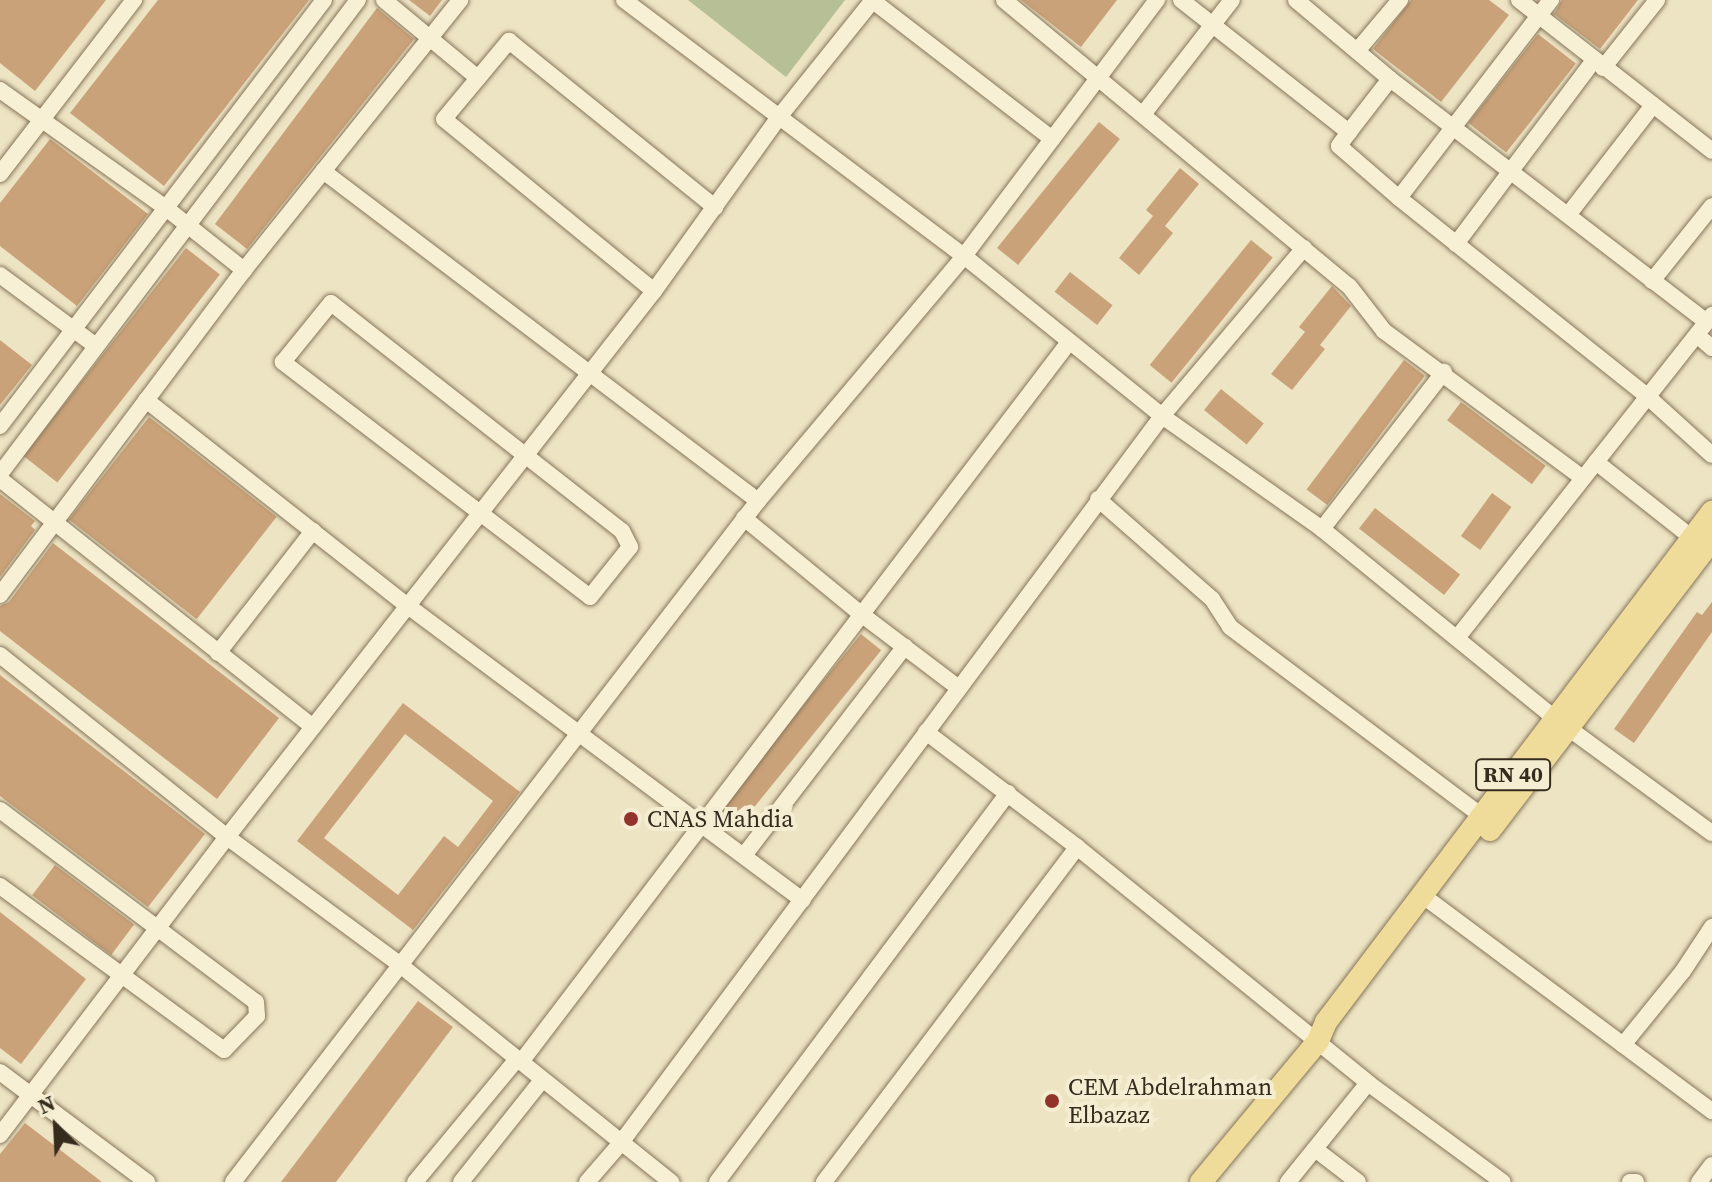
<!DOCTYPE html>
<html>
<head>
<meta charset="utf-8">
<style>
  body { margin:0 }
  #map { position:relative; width:1712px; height:1182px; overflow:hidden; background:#ede4c3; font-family:"Source Serif 4",serif }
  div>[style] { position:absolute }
  .cemetery>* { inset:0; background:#b7bf96 }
  .building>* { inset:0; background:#caa279; transform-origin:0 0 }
  .roads { filter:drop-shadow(0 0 2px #86755a) drop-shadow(0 0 2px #86755a) }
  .minor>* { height:16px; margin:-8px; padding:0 8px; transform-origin:8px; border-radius:8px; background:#f8f0d5 }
  .major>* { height:22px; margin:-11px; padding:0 11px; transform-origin:11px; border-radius:11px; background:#efdc9b }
  .dots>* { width:22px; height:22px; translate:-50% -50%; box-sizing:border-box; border:4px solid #f4edd2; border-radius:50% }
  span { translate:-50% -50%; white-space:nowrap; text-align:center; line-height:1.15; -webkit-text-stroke:8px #f4edd2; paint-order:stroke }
  .shield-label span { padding:2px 6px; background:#f4edd2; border:2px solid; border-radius:6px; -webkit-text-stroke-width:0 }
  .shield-label { font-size:22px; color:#362c1e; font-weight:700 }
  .poi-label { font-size:24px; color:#362c1e }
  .left { translate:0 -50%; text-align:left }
  .north { position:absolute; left:16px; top:1086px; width:80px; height:80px; -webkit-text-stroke:6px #f4edd2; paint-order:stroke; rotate:336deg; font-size:22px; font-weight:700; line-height:32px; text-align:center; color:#362c1e }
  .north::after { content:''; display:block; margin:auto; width:28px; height:36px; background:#362c1e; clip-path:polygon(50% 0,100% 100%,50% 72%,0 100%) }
</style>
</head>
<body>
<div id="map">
  <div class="cemetery">
    <i style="clip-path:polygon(688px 0,845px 0,786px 77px)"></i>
  </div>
  <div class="building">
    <i style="clip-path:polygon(0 0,106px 0,35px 91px,0 63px)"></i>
    <i style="clip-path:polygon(158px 0,309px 0,164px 186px,70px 113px)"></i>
    <i style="clip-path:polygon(409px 0,442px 0,430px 16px)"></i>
    <i style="clip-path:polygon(1021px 0,1117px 0,1081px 47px)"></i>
    <i style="clip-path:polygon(1411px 0,1489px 0,1509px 15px,1441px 102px,1373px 49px)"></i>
    <i style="clip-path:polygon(1562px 0,1638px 0,1600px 49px,1554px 14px)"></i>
    <i style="clip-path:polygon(377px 8px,414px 39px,247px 249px,215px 224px)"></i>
    <i style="left:1538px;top:34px;width:48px;height:113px;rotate:38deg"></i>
    <i style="left:1099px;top:122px;width:27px;height:162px;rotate:39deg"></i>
    <i style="clip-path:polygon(50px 139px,148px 214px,77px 306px,0 246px,0 203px)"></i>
    <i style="clip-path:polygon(1180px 168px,1199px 184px,1165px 226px,1173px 233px,1139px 275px,1119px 258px,1153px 216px,1146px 210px)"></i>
    <i style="left:1251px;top:240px;width:28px;height:161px;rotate:39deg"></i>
    <i style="left:186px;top:248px;width:43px;height:264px;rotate:38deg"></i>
    <i style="left:1070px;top:272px;width:54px;height:25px;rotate:38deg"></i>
    <i style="clip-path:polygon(1332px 286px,1351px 306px,1320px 345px,1325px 349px,1292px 390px,1271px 374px,1305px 332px,1299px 327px)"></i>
    <i style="clip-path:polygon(0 340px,32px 365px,0 405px)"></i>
    <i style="left:1404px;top:360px;width:26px;height:162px;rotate:37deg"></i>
    <i style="left:1221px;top:389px;width:55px;height:27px;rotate:39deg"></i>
    <i style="left:1461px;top:402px;width:106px;height:23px;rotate:37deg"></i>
    <i style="left:149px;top:417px;width:162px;height:130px;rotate:38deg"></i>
    <i style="left:1492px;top:493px;width:24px;height:53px;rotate:36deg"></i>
    <i style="clip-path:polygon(0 494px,35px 521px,31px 526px,35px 530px,0 577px)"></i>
    <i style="left:1375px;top:508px;width:108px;height:26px;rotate:38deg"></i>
    <i style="clip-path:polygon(53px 543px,279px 718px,217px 799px,0 631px,0 606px,9px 602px)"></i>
    <i style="clip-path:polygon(1712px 602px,1712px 632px,1634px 743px,1614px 729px,1697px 612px,1702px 615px)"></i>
    <i style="left:861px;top:634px;width:26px;height:233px;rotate:39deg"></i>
    <i style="clip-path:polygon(0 675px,205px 834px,148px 907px,0 796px)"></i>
    <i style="clip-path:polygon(evenodd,403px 703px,520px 792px,413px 930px,297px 841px,403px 703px,405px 734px,493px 801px,458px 847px,444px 836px,398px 895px,324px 838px,405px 734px)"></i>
    <i style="left:55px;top:865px;width:99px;height:38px;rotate:37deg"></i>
    <i style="clip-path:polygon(0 912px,86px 979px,21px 1064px,0 1048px)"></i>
    <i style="clip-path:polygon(418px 1001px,453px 1027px,336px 1182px,281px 1182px)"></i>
    <i style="clip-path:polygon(25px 1123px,102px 1182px,0 1182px,0 1154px)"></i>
  </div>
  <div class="roads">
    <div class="minor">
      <i style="left:384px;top:0;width:122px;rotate:39.7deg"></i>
      <i style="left:624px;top:0;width:426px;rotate:37deg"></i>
      <i style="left:964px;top:256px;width:255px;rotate:38.9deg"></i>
      <i style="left:1162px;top:416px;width:196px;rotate:35.2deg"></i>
      <i style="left:1322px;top:529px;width:301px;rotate:39.1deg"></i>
      <i style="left:1556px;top:719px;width:193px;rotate:36.2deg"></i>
      <i style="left:1004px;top:0;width:448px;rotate:39.7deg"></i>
      <i style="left:1349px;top:286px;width:57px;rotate:52.1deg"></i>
      <i style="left:1384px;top:331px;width:247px;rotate:36.5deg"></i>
      <i style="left:1181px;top:0;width:214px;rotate:38.2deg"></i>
      <i style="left:1349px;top:132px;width:67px;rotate:-52.3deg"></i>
      <i style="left:1296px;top:0;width:123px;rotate:40deg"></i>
      <i style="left:1390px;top:79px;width:399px;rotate:37.5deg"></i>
      <i style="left:1519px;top:0;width:245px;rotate:38deg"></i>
      <i style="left:873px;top:1px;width:226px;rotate:37.6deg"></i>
      <i style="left:1357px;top:51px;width:67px;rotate:-49.9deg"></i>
      <i style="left:1603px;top:68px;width:87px;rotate:-51.5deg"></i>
      <i style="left:0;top:90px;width:204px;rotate:35.4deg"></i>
      <i style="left:166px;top:208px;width:100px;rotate:38.5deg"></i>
      <i style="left:1144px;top:113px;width:143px;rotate:-52.1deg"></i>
      <i style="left:1349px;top:132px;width:17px;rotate:126deg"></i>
      <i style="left:1339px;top:146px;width:79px;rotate:40.9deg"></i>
      <i style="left:1399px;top:198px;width:319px;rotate:38.6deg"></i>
      <i style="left:1648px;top:397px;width:86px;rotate:42.2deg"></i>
      <i style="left:323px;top:171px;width:546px;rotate:37.18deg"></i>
      <i style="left:0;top:174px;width:220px;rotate:-52.4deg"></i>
      <i style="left:1399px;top:198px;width:250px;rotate:-52.5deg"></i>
      <i style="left:1568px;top:215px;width:139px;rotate:-52.3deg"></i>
      <i style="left:1456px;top:244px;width:231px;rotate:-53.1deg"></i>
      <i style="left:0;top:275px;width:119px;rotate:36.5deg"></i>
      <i style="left:1652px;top:281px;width:96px;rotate:-51.3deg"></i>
      <i style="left:654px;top:291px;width:271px;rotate:-140.7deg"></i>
      <i style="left:444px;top:119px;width:102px;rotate:-50.2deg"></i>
      <i style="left:509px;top:41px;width:265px;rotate:38.9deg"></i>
      <i style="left:331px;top:303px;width:370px;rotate:38.1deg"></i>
      <i style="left:622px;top:531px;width:18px;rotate:63deg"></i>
      <i style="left:630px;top:547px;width:64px;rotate:128.7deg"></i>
      <i style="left:590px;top:597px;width:387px;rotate:-142.6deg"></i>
      <i style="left:283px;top:362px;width:76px;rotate:-50.9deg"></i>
      <i style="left:1697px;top:335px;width:20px;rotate:41deg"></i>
      <i style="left:146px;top:400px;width:333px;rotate:38.2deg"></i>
      <i style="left:408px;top:606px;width:492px;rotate:36.7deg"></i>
      <i style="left:0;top:426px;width:535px;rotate:-52.74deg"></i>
      <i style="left:1596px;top:462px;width:134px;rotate:38.3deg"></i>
      <i style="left:0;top:474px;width:594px;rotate:-52.94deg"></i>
      <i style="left:0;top:479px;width:399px;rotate:38.4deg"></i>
      <i style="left:1098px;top:499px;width:152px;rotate:41.3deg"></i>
      <i style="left:1212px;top:599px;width:33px;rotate:57deg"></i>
      <i style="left:1230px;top:627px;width:315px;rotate:36.9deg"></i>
      <i style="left:744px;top:518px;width:151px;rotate:39.4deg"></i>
      <i style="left:861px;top:614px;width:123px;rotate:37.1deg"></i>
      <i style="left:1322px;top:529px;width:199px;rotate:-52.2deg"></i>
      <i style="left:0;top:595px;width:406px;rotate:-53.1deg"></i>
      <i style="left:244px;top:270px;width:346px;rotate:-51.3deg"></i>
      <i style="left:1457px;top:638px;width:412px;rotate:-51.7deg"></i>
      <i style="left:218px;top:653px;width:155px;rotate:-52.1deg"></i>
      <i style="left:0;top:655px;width:291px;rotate:38.7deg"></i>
      <i style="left:227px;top:837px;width:214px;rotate:36.4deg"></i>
      <i style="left:399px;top:964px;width:349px;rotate:38.7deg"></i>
      <i style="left:926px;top:732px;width:190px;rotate:37.3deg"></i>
      <i style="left:1077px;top:847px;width:375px;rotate:39deg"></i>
      <i style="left:1368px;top:1083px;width:167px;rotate:36.3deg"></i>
      <i style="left:0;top:810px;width:320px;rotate:36.9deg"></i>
      <i style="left:256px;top:1002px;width:14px;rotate:86deg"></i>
      <i style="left:257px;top:1016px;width:47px;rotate:134.1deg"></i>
      <i style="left:224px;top:1050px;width:278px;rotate:-143.8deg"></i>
      <i style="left:745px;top:854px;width:262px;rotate:-52.4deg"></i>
      <i style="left:1422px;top:895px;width:362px;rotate:36.7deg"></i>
      <i style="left:1623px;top:1045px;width:95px;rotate:-51deg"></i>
      <i style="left:1683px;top:971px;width:53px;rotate:-56.6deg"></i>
      <i style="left:521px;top:1062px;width:905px;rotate:-52.72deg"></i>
      <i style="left:0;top:1072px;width:184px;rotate:36.8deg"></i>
      <i style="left:0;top:1135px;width:375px;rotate:-52.7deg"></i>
      <i style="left:227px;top:837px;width:693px;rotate:-51.97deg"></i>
      <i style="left:654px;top:291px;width:214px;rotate:-54.3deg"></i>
      <i style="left:779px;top:117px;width:150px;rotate:-51.2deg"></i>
      <i style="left:1315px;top:1149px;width:54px;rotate:37.5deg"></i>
      <i style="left:233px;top:1182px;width:860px;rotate:-52.37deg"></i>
      <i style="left:758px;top:501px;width:320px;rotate:-49.9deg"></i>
      <i style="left:964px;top:256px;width:321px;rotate:-53deg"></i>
      <i style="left:415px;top:1182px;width:160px;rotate:-50.3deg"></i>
      <i style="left:461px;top:1182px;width:130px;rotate:-51.5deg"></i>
      <i style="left:587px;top:1182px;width:50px;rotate:-49deg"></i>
      <i style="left:620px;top:1144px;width:908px;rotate:-53.33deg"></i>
      <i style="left:1162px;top:416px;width:220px;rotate:-49.8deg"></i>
      <i style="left:717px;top:1182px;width:486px;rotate:-53.2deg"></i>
      <i style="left:824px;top:1182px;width:420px;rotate:-52.9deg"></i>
      <i style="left:1288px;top:1182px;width:127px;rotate:-51.1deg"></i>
      <i style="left:1630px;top:1182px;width:6px"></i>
      <i style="left:1699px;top:1182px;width:21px;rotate:-53deg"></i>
    </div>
    <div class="major">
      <i style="left:1490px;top:830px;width:365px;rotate:-52.6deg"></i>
      <i style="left:1201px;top:1182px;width:183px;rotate:-50.3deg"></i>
      <i style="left:1318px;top:1041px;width:21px;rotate:-67deg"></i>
      <i style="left:1326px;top:1022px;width:640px;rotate:-52.88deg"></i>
    </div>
  </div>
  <div class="dots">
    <i style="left:631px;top:819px;background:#93342c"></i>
    <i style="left:1052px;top:1101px;background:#93342c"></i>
  </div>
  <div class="shield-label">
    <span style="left:1513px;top:775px">RN 40</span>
  </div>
  <div class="poi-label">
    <span class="left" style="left:647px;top:819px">CNAS Mahdia</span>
    <span class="left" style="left:1068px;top:1101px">CEM Abdelrahman<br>Elbazaz</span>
  </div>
  <div class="north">N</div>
</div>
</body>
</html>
